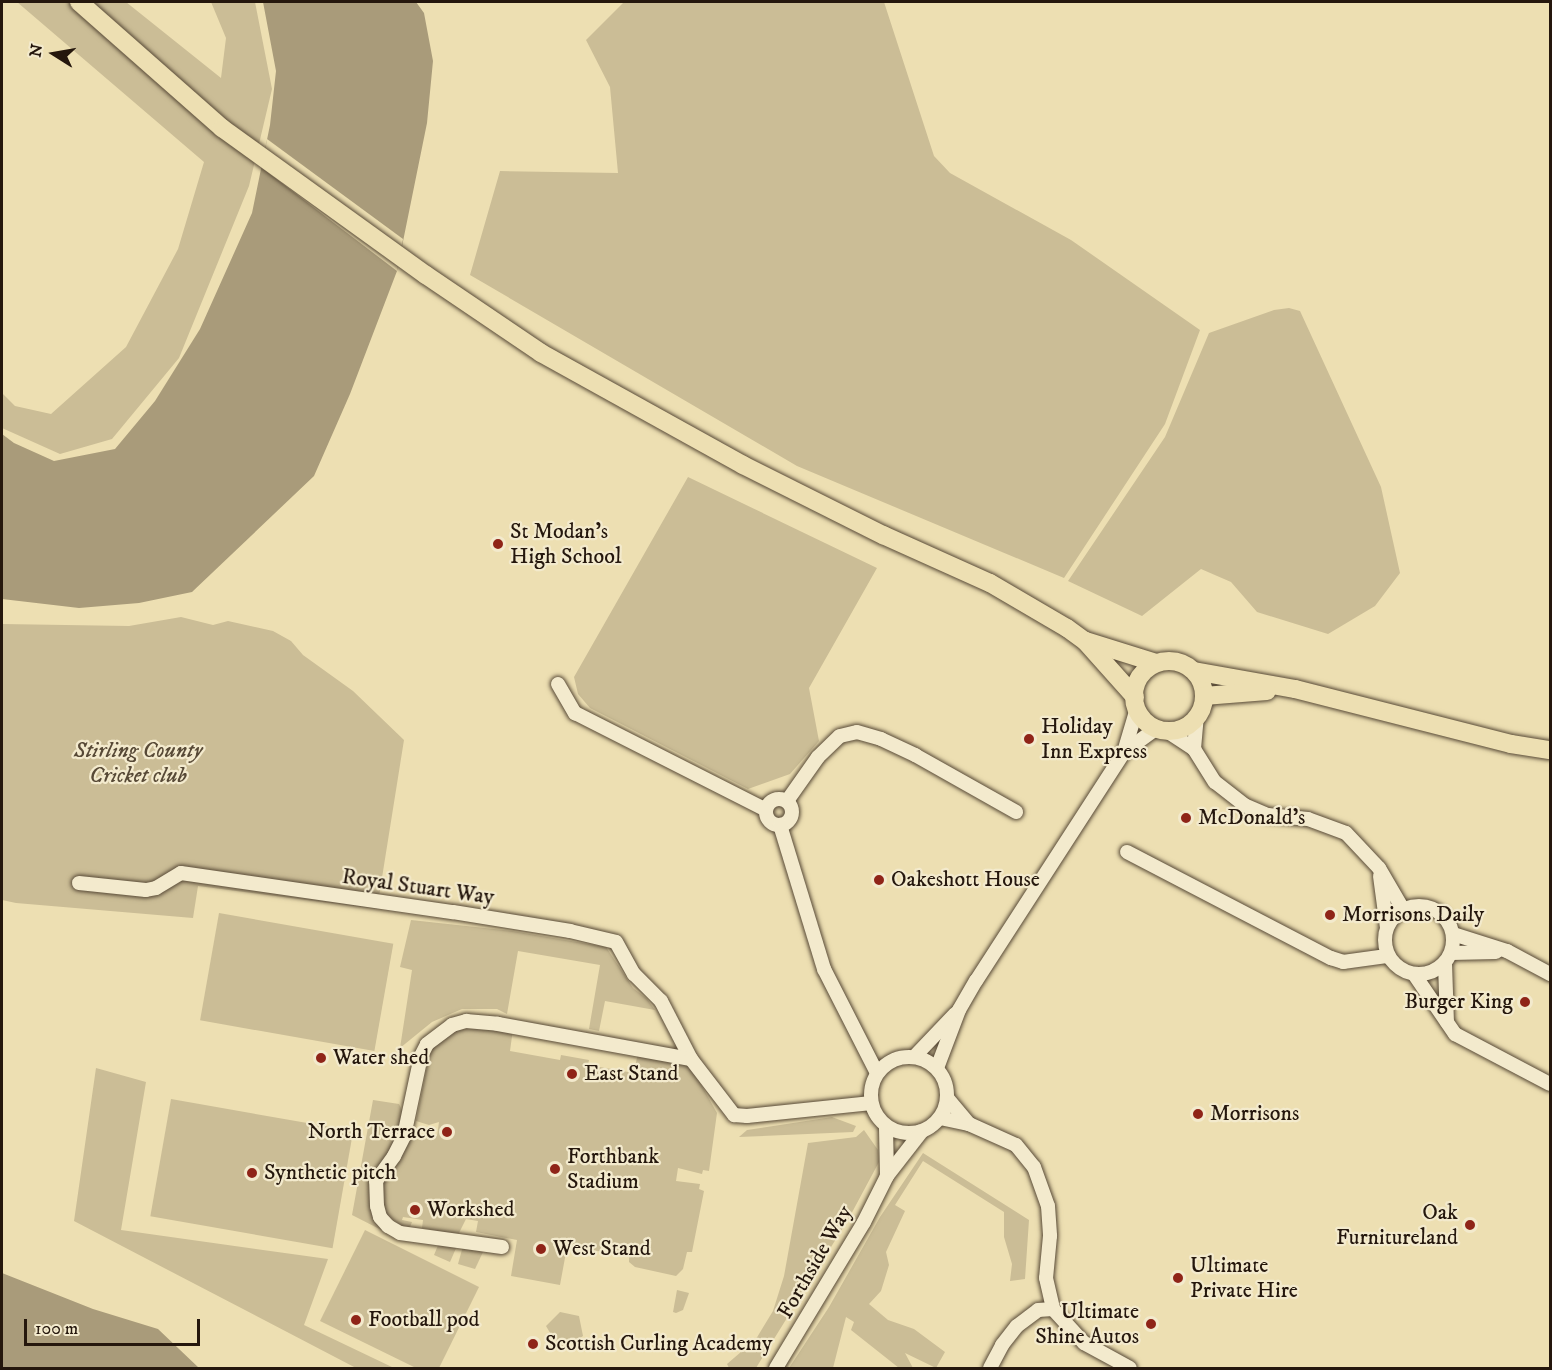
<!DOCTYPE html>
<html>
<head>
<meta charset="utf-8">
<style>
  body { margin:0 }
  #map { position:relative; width:1552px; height:1370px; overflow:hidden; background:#eddfb2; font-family:"IM FELL DW Pica",serif }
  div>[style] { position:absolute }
  .green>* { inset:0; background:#cbbd96; transform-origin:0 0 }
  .water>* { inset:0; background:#a99b7a }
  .pier>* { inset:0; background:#eddfb2 }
  .roads { filter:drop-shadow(0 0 2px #574936) drop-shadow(0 0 2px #574936) }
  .minor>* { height:14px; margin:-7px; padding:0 7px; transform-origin:7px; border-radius:7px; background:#f3eacd }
  .minor>.ring { margin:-7px; padding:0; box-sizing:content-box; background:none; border:14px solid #f3eacd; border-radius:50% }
  .major>* { height:18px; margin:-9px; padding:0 9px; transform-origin:9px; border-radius:9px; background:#eddfb2 }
  .major>.ring { margin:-9px; padding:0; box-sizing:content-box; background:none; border:18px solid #eddfb2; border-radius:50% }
  .dots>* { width:16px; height:16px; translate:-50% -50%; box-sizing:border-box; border:3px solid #f3eacd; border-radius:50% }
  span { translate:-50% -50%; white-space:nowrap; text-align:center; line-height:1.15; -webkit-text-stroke:4.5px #f3eacd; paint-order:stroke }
  .poi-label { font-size:22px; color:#25170d }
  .left { translate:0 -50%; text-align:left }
  .right { translate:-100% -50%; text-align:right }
  .park-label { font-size:22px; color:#574936; font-style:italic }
  .street-label { font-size:22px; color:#25170d }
  .frame { position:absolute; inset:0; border:3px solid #25170d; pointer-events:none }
  .north { position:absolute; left:24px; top:24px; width:60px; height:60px; -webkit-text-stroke:4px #f3eacd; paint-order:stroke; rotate:281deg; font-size:16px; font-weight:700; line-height:24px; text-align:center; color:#25170d }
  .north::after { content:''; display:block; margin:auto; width:21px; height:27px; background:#25170d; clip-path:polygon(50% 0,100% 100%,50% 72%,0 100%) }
  .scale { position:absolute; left:24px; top:1319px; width:176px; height:27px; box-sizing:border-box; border:3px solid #25170d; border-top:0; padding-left:8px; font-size:18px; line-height:21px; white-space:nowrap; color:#25170d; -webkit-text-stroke:4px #f3eacd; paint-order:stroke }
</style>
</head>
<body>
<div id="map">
  <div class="green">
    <i style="clip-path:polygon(17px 2px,126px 2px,221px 78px,226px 38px,211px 2px,255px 2px,272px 89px,249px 186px,179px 358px,112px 439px,60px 454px,2px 428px,2px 393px,15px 406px,51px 414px,126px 347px,178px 249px,204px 162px)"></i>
    <i style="clip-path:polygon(624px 2px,884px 2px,934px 156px,950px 173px,1071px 240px,1200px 330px,1165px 424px,1064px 578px,797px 466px,470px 275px,500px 171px,618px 173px,610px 87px,586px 40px)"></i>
    <i style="clip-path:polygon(1289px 308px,1300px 311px,1381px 487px,1400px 573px,1375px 606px,1328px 634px,1257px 612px,1231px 582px,1201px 569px,1142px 616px,1068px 581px,1165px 437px,1209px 333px,1274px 310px)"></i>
    <i style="clip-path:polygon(688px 477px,877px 568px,809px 688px,819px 741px,790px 774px,748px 789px,590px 708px,578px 694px,574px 677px)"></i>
    <i style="clip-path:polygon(181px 617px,213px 625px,228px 621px,273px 631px,291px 641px,303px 655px,353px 691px,404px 740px,377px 909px,198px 886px,193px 918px,16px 903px,2px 900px,2px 624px,129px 626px)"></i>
    <i style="left:219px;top:913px;width:177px;height:109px;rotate:10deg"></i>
    <i style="clip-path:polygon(411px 920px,512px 931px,606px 947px,633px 988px,647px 999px,655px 1010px,605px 1001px,599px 1031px,589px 1029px,600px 965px,518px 951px,507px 1014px,497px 1009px,462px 1009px,432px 1022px,400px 1048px,412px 970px,400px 967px)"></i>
    <i style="clip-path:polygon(468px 1023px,513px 1029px,510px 1051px,560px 1060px,561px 1055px,589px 1060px,588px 1065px,634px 1073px,638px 1052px,687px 1064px,694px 1072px,717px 1113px,709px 1171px,703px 1170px,702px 1174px,678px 1168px,676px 1181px,700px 1184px,699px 1189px,704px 1191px,692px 1252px,687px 1252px,683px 1269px,676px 1276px,635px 1267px,629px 1262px,629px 1255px,567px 1247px,560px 1285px,511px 1276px,517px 1240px,476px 1232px,478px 1221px,466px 1219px,458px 1235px,422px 1228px,423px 1220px,403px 1217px,402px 1220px,412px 1222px,410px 1227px,403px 1227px,387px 1215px,382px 1204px,382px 1182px,406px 1142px,415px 1133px,437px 1136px,439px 1122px,429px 1125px,416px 1121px,430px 1051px,441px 1039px)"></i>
    <i style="clip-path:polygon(96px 1068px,146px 1082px,121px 1230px,328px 1259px,304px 1325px,394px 1368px,356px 1368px,74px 1221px)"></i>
    <i style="left:171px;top:1099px;width:185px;height:119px;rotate:10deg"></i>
    <i style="clip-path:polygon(373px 1100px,399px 1104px,405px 1116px,375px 1207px,401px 1240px,352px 1215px)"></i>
    <i style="clip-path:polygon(832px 1117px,856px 1126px,853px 1132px,739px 1137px,747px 1130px)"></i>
    <i style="clip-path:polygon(864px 1130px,878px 1150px,879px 1162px,849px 1218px,756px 1368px,729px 1368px,727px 1364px,756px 1339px,773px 1311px,784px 1276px,808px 1143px,856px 1137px)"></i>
    <i style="clip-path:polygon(923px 1153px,1029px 1220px,1025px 1279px,1010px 1281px,1012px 1264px,1004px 1237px,1004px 1212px,923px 1161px,895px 1205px,905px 1211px,886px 1252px,889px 1265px,881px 1291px,869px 1304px,888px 1320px,914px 1329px,945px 1352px,936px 1368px,905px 1353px,913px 1368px,899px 1368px,851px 1330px,854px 1322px,846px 1317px,833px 1368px,789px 1368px,829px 1307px,880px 1217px)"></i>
    <i style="clip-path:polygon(365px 1230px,479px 1287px,439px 1368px,416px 1368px,320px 1321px)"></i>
    <i style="clip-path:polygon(439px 1243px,457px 1246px,450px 1262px,434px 1255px)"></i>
    <i style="clip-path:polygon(463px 1246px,483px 1252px,475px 1269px,458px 1264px)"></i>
    <i style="clip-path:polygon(677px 1290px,689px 1293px,683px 1310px,676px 1313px,673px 1312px)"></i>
    <i style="clip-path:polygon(560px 1312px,579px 1316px,583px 1336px,567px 1347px,565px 1344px,559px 1348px,546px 1326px)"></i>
  </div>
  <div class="water">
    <i style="clip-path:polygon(263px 2px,416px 2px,424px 13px,433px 61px,427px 123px,397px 271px,350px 394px,314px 476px,192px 592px,139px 603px,79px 608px,2px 599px,2px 434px,14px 443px,54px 461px,115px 449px,155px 401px,200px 329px,252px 213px,270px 125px,276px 71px)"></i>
    <i style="clip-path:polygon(2px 1273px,93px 1309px,158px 1329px,199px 1368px,2px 1368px)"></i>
  </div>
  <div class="pier">
    <i style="clip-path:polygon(267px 139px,403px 239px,397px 271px,262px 168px)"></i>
  </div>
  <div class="roads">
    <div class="minor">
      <i style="left:558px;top:684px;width:34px;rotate:60deg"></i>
      <i style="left:575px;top:713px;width:214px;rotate:26.9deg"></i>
      <i style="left:1165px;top:730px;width:35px;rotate:33deg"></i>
      <i style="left:1194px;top:749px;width:39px;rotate:58deg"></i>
      <i style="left:1215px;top:782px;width:37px;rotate:38deg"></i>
      <i style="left:1244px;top:805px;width:26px;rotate:23deg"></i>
      <i style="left:1268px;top:815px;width:40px;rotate:5.7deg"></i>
      <i style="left:1308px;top:819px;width:40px;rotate:20.2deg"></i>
      <i style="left:1346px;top:833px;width:48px;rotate:46.7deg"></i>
      <i style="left:1379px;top:868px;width:48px;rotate:59.7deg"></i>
      <i style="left:1194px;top:749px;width:32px;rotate:-85deg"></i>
      <i style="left:1124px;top:752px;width:41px;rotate:-36deg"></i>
      <i class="ring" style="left:766px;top:799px;width:12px;height:12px"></i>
      <i style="left:787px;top:801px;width:54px;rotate:-54.8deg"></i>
      <i style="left:818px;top:757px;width:30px;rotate:-44deg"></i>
      <i style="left:840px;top:736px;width:17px;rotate:-13deg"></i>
      <i style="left:857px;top:732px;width:25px;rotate:16deg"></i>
      <i style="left:881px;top:739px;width:38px;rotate:25deg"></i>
      <i style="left:915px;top:755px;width:116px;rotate:29.4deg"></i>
      <i style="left:780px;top:825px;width:151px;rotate:73deg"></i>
      <i style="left:824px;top:969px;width:117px;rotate:63deg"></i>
      <i style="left:1127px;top:852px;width:230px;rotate:27.5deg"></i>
      <i style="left:1331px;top:958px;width:13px;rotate:18deg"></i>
      <i style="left:1343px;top:962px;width:44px;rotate:-7.8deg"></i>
      <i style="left:1380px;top:876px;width:52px;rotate:82.3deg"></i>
      <i style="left:79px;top:883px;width:67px;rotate:6deg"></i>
      <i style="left:146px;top:890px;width:10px;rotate:-11deg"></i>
      <i style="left:156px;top:888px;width:29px;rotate:-31deg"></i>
      <i style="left:181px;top:873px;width:275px;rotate:8.2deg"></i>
      <i style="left:453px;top:912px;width:119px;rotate:9.2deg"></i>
      <i style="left:570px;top:931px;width:47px;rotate:13.4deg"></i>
      <i style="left:616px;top:942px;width:37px;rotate:61deg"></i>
      <i style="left:634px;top:974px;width:38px;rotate:45deg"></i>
      <i style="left:661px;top:1001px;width:65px;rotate:62.7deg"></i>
      <i class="ring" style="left:1385px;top:906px;width:54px;height:54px"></i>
      <i style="left:1453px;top:934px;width:57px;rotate:17.5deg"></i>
      <i style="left:1507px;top:951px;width:49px;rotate:28.1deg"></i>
      <i style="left:1451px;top:953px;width:45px;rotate:-1.3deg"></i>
      <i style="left:1445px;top:963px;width:59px;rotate:88.1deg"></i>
      <i style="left:1414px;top:974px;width:73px;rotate:55.7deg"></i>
      <i style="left:1455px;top:1034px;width:107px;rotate:27.8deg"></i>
      <i style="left:915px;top:1056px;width:58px;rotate:-46.4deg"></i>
      <i class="ring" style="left:871px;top:1057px;width:62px;height:62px"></i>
      <i style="left:937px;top:1068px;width:62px;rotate:-69.2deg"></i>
      <i style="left:959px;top:1010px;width:34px;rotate:-60deg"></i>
      <i style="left:976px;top:981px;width:273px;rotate:-57.1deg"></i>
      <i style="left:1124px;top:752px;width:46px;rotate:-73.5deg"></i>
      <i style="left:940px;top:1118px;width:30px;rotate:12deg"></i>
      <i style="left:969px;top:1124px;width:34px;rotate:-130deg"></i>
      <i style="left:969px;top:1124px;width:51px;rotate:24.1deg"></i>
      <i style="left:1016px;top:1145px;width:28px;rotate:51deg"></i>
      <i style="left:1034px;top:1167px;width:41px;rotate:70.3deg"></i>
      <i style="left:1048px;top:1206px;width:30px;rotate:86deg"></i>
      <i style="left:1050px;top:1236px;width:42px;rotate:95.4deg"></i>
      <i style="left:1046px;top:1278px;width:32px;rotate:77deg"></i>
      <i style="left:1053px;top:1309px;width:46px;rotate:47.6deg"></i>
      <i style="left:1084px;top:1343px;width:52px;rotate:28.5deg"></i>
      <i style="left:886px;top:1128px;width:48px;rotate:88.8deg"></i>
      <i style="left:502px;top:1247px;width:103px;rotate:-172.2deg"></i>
      <i style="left:400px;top:1233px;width:14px;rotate:-150deg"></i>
      <i style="left:388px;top:1226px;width:12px;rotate:-132deg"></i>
      <i style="left:380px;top:1217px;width:11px;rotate:-105deg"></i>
      <i style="left:377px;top:1206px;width:25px;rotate:-92deg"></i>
      <i style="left:376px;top:1181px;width:31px;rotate:-54deg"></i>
      <i style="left:394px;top:1156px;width:22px;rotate:-63deg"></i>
      <i style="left:404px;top:1136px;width:82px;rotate:-78deg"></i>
      <i style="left:421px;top:1056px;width:13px;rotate:-63deg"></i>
      <i style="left:427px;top:1044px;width:31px;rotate:-37deg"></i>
      <i style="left:452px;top:1025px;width:15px;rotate:-16deg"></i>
      <i style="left:466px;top:1021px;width:32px;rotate:5deg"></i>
      <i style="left:498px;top:1024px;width:196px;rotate:10.3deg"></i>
      <i style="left:691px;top:1059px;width:71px;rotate:52.5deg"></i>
      <i style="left:734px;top:1115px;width:13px;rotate:4deg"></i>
      <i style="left:747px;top:1116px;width:125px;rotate:-6deg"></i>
      <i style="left:776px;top:1368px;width:170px;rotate:-58.9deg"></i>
      <i style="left:864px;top:1222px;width:51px;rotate:-63.4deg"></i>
      <i style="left:887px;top:1176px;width:57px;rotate:-52.1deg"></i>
      <i style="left:990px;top:1368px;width:26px;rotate:-62deg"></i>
      <i style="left:1002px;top:1345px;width:24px;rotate:-52deg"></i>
      <i style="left:1017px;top:1326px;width:26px;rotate:-37deg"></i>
      <i style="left:1038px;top:1310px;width:15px;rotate:-4deg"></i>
    </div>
    <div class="major">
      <i style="left:79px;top:2px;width:191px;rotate:41.4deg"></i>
      <i style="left:222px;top:128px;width:251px;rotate:35.8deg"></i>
      <i style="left:426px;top:275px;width:139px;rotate:34.1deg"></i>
      <i style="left:541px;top:353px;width:231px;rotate:29deg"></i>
      <i style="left:743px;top:465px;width:157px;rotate:26.6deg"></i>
      <i style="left:883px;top:535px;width:117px;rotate:24.2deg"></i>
      <i style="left:990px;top:583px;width:89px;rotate:30.3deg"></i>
      <i style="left:1067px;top:628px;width:22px;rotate:36deg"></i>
      <i style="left:1085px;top:641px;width:75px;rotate:48.2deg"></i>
      <i style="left:1086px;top:641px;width:73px;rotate:17.4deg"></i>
      <i class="ring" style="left:1134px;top:661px;width:52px;height:52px"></i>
      <i style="left:1194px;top:671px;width:103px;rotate:10.1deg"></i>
      <i style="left:1295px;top:689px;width:223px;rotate:14.3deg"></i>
      <i style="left:1511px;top:744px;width:39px;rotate:9deg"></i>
      <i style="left:1204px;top:696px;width:63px;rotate:-4.5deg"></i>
    </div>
  </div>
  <div class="dots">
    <i style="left:498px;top:544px;background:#8f2418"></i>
    <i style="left:1029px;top:739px;background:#8f2418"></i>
    <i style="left:1186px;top:818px;background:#8f2418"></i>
    <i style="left:879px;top:880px;background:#8f2418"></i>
    <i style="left:1330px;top:915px;background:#8f2418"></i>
    <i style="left:1525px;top:1002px;background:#8f2418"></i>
    <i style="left:321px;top:1058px;background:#8f2418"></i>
    <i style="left:572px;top:1074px;background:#8f2418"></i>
    <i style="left:1198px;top:1114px;background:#8f2418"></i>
    <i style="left:447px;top:1132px;background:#8f2418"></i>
    <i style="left:555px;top:1169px;background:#8f2418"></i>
    <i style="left:252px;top:1173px;background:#8f2418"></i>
    <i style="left:415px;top:1210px;background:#8f2418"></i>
    <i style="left:1470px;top:1225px;background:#8f2418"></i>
    <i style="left:541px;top:1249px;background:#8f2418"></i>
    <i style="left:1178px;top:1278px;background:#8f2418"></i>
    <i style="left:356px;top:1320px;background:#8f2418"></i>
    <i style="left:1151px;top:1324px;background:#8f2418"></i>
    <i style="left:533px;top:1344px;background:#8f2418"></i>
  </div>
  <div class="poi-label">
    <span class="left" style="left:510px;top:544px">St Modan's<br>High School</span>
    <span class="left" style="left:1041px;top:739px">Holiday<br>Inn Express</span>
    <span class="left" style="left:1198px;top:818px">McDonald's</span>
    <span class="left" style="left:891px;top:880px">Oakeshott House</span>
    <span class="left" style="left:1342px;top:915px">Morrisons Daily</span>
    <span class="right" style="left:1513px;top:1002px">Burger King</span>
    <span class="left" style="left:333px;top:1058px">Water shed</span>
    <span class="left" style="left:584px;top:1074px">East Stand</span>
    <span class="left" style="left:1210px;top:1114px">Morrisons</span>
    <span class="right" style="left:435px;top:1132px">North Terrace</span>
    <span class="left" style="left:567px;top:1169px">Forthbank<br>Stadium</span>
    <span class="left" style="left:264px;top:1173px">Synthetic pitch</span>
    <span class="left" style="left:427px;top:1210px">Workshed</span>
    <span class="right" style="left:1458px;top:1225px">Oak<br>Furnitureland</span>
    <span class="left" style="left:553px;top:1249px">West Stand</span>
    <span class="left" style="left:1190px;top:1278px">Ultimate<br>Private Hire</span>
    <span class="right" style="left:1139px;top:1324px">Ultimate<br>Shine Autos</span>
    <span class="left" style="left:368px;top:1320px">Football pod</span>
    <span class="left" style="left:545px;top:1344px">Scottish Curling Academy</span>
  </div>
  <div class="park-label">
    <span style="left:138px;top:763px">Stirling County<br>Cricket club</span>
  </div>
  <div class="street-label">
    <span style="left:418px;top:887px;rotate:8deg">Royal Stuart Way</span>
    <span style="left:815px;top:1262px;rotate:-60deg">Forthside Way</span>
  </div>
  <div class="frame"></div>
  <div class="north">N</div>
  <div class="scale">100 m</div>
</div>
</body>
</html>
